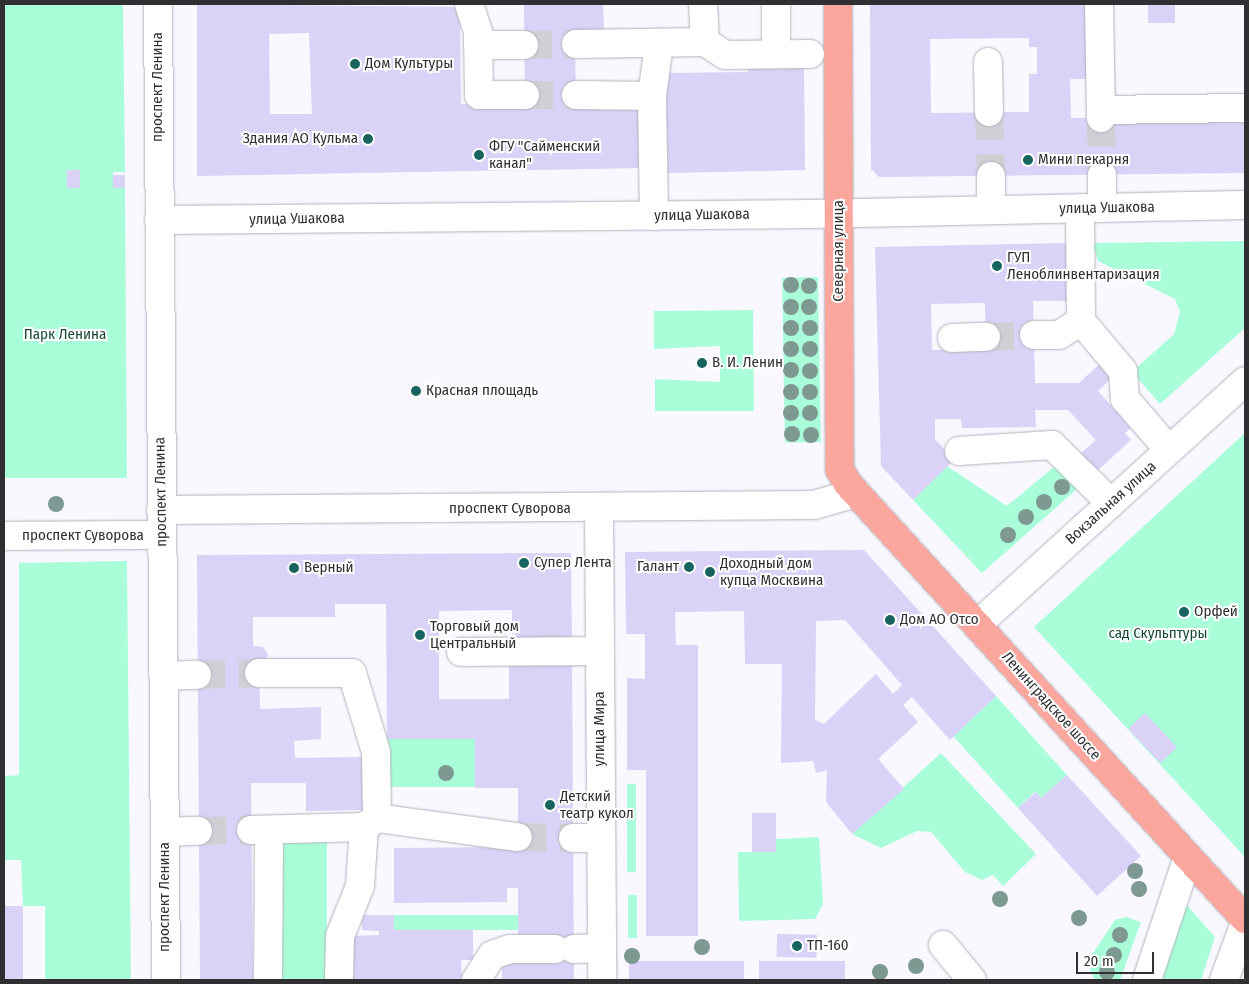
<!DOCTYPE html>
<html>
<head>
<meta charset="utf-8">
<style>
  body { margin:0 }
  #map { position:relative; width:1249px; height:984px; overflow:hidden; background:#f9f7ff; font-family:"Fira Sans Condensed",sans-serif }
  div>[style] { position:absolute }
  .green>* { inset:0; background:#a9fed9; transform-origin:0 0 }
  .building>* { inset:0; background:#dad2f7; transform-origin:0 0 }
  .minor-tunnel>* { height:28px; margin-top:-14px; transform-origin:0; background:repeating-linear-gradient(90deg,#d1cfd6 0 28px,transparent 0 42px) }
  .roads { filter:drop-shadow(0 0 1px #b4b2b9) drop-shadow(0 0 1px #b4b2b9) }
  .minor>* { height:28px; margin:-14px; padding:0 14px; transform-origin:14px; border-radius:14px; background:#fff }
  .major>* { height:28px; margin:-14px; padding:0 14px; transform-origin:14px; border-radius:14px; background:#fba79d }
  .trees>* { width:16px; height:16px; margin:-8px; border-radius:50%; background:#7e9892 }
  .dots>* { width:14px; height:14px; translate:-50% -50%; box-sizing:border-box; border:2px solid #fff; border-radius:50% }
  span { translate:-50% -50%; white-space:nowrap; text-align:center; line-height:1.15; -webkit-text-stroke:4px #fff; paint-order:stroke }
  .poi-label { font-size:15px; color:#302f32 }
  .left { translate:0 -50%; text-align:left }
  .right { translate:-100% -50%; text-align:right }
  .street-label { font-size:15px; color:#302f32 }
  .park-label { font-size:15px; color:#194a38 }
  .frame { position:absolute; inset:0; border:5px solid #302f32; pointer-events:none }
  .scale { position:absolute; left:1076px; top:952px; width:78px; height:22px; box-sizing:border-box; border:2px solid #302f32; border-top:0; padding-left:6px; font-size:15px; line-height:18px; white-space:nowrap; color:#302f32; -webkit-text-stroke:4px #fff; paint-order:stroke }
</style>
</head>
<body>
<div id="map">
  <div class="green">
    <i style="clip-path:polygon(4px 4px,123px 4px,125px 172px,113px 172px,114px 188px,125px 188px,127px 478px,4px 478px)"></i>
    <i style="clip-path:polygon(1245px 241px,1245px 328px,1160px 404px,1132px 372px,1174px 334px,1180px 312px,1175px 299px,1098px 261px,1093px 243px)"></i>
    <i style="left:818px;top:277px;width:165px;height:36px;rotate:89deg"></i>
    <i style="clip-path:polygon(753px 310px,754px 411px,655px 411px,655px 379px,720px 382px,720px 346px,654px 349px,654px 311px)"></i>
    <i style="clip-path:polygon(1245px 433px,1245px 857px,1034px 627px)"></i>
    <i style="clip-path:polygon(947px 466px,1007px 506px,1055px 466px,1078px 488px,982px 573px,913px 500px)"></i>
    <i style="clip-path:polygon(127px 561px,131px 980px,45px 980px,45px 906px,23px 906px,21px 860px,4px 860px,4px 776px,19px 775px,19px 563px)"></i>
    <i style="clip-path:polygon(996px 696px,1067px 775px,1041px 798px,1035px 792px,1018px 808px,953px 736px)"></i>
    <i style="left:387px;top:739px;width:88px;height:48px"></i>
    <i style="clip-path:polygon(941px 753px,1036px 854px,1003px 886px,993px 875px,982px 880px,965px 872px,931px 832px,917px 831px,881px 848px,852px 834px)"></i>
    <i style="left:627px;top:784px;width:9px;height:88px"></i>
    <i style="left:327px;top:837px;width:143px;height:52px;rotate:90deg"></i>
    <i style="clip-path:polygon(819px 837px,823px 904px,815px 919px,739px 921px,738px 852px,752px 852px,776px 839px)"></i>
    <i style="left:628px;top:895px;width:9px;height:43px"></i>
    <i style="clip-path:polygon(1186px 904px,1215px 937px,1201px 980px,1161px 980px)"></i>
    <i style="left:394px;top:915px;width:124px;height:15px"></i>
    <i style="clip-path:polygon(1126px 917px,1141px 922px,1120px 980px,1095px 980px,1087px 962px,1115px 920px)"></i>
  </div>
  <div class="building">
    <i style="clip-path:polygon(evenodd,197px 4px,460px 7px,461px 104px,525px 103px,524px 4px,603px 4px,604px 33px,575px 33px,576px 106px,641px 105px,642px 168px,197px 176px,197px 4px,309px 33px,312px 114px,270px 114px,269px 34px,309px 33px)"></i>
    <i style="clip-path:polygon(evenodd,870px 4px,1090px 4px,1091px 79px,1070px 79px,1071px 118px,1245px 117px,1245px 173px,879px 177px,871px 169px,870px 4px,1029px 38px,1029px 47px,1037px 47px,1037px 74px,1029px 74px,1029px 112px,931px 113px,930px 39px,1029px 38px)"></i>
    <i style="left:1148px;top:4px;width:27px;height:19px"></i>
    <i style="clip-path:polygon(804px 64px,805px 170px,668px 173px,666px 73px,748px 72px,749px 65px)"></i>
    <i style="left:80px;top:170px;width:18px;height:13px;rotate:90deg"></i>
    <i style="left:113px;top:175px;width:12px;height:13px"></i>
    <i style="clip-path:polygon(evenodd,1070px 243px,1071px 301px,1033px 301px,1035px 383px,1079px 383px,1104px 360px,1117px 373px,1098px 391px,1131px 428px,1125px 433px,1131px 440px,1097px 471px,1081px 453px,1096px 440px,1068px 410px,1035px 410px,1036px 427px,962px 428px,961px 419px,935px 419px,935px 439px,954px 460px,913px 500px,881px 466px,875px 247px,1070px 243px,985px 303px,986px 349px,932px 350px,931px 304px,985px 303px)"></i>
    <i style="clip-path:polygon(evenodd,864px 550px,996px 696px,950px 740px,912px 697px,903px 705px,918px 722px,878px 759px,904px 789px,852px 834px,826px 802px,827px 770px,816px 773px,813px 761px,781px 763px,782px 664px,745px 664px,744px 611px,675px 612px,676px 645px,698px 645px,698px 936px,646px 936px,646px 770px,627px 770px,627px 678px,645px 679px,645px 634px,626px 634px,625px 552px,864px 550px,845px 620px,902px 685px,893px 694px,876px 674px,824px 724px,815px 720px,816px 621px,845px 620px)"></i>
    <i style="clip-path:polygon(571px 553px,572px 647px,512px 648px,512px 610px,439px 611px,439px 699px,509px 699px,509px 656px,572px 656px,574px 980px,502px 980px,502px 961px,518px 938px,518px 888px,507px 888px,507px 902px,394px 903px,394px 848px,518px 847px,518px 788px,475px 788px,475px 739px,387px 739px,386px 604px,335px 604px,335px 617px,253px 617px,253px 646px,263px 647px,268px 654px,265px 662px,259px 663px,260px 709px,321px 707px,321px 739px,294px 741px,295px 758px,365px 757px,366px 810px,306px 811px,306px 783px,251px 783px,253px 980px,200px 980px,197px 555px)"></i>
    <i style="left:1145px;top:713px;width:47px;height:23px;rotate:47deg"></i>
    <i style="clip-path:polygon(1067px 775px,1141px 856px,1097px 896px,1018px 808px,1036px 792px,1041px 798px)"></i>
    <i style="left:752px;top:813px;width:24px;height:39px"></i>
    <i style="left:4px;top:906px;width:19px;height:74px"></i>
    <i style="clip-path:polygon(362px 915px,394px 915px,394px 930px,473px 930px,473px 960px,461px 960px,462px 980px,349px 980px,348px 936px,379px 935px,379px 931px,362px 930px)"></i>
    <i style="left:777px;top:934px;width:40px;height:23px;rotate:1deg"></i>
    <i style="left:744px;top:961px;width:19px;height:115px;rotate:90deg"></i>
    <i style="left:759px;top:961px;width:86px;height:19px"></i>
  </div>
  <div class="minor-tunnel">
    <i style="left:524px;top:45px;width:52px;rotate:-1.1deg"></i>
    <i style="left:525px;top:95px;width:51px"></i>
    <i style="left:989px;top:112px;width:64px;rotate:88.2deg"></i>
    <i style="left:1101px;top:118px;width:57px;rotate:89deg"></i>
    <i style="left:986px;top:337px;width:48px;rotate:-2.4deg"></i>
    <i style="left:197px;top:675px;width:62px;rotate:-1.8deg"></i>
    <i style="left:198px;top:831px;width:53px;rotate:-1.1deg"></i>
    <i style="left:518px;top:837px;width:55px;rotate:1deg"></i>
  </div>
  <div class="roads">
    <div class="minor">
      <i style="left:158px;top:4px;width:976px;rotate:89.53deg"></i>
      <i style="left:469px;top:4px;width:29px;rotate:72deg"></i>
      <i style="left:478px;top:32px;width:63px;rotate:89.1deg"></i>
      <i style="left:479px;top:95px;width:46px"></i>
      <i style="left:703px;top:4px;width:38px;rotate:87deg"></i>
      <i style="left:1099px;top:4px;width:114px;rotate:89deg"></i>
      <i style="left:576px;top:44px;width:129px;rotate:-0.9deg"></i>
      <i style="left:705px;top:42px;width:24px;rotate:33deg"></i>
      <i style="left:725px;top:55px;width:85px;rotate:-0.7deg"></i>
      <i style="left:478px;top:45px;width:46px"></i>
      <i style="left:776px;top:54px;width:50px;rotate:-90deg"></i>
      <i style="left:988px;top:62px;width:50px;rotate:88.9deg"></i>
      <i style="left:576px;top:95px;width:76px;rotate:0.8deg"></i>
      <i style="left:1101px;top:110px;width:144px;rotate:-0.8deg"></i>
      <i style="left:1102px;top:175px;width:33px;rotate:90deg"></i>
      <i style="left:991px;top:176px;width:34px;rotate:90deg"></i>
      <i style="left:654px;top:216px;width:120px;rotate:-91deg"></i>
      <i style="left:652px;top:96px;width:52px;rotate:-82.3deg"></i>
      <i style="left:159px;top:220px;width:653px;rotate:-0.53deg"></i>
      <i style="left:812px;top:214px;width:433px;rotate:-1.2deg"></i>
      <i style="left:1081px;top:321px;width:65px;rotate:50deg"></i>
      <i style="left:1123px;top:371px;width:28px;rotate:86deg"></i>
      <i style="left:1125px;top:399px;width:67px;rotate:49.2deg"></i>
      <i style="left:1034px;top:335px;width:25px"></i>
      <i style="left:1059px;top:335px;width:26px;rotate:-32deg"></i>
      <i style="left:1081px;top:321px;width:113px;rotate:-90.5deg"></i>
      <i style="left:952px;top:338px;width:34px;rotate:-2deg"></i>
      <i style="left:959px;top:451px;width:93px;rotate:-3.7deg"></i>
      <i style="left:1052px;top:445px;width:83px;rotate:44.5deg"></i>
      <i style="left:599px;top:508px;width:472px;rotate:89.6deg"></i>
      <i style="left:161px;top:510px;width:653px;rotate:-0.44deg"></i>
      <i style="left:814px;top:505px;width:44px;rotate:-15.9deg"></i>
      <i style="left:4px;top:536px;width:157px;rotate:-0.4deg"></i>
      <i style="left:977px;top:625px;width:362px;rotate:-42.3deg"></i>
      <i style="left:461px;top:652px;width:138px;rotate:-0.4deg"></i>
      <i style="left:259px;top:673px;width:93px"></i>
      <i style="left:352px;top:673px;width:83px;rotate:73.1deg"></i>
      <i style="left:376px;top:752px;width:66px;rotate:89.1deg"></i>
      <i style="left:164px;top:676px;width:33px;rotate:-2deg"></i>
      <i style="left:251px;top:830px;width:113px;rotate:-1.5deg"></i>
      <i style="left:364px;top:827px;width:16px;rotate:-35deg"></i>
      <i style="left:377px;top:818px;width:142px;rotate:7.7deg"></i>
      <i style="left:165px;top:832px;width:33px;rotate:-2deg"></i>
      <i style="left:573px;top:838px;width:27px"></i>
      <i style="left:943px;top:945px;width:45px;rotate:50.4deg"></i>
      <i style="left:574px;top:949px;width:28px;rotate:-2deg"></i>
      <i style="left:268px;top:980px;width:136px;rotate:-89.6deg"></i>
      <i style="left:339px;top:980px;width:44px;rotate:-88.7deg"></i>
      <i style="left:340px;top:936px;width:54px;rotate:-68.2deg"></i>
      <i style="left:360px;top:886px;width:59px;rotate:-86.1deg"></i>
      <i style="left:476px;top:980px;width:30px;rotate:-57deg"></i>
      <i style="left:492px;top:955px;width:19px;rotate:-18deg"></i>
      <i style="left:510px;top:949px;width:45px"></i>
      <i style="left:1147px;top:980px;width:130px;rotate:-71.6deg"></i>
      <i style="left:1224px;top:980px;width:61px;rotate:-69.8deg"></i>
    </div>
    <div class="major">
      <i style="left:838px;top:4px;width:466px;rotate:89.8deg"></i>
      <i style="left:840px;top:470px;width:16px;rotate:60deg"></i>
      <i style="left:848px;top:484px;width:589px;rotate:47.62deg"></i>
    </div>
  </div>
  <div class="trees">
    <i style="left:791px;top:285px"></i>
    <i style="left:809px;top:286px"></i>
    <i style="left:791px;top:307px"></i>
    <i style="left:809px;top:307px"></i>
    <i style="left:791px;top:328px"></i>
    <i style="left:810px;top:328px"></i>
    <i style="left:791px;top:349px"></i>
    <i style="left:810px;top:349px"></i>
    <i style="left:791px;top:370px"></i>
    <i style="left:810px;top:371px"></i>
    <i style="left:791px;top:392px"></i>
    <i style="left:810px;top:392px"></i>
    <i style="left:791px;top:413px"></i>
    <i style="left:810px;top:413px"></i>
    <i style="left:792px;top:434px"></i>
    <i style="left:811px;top:435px"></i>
    <i style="left:1062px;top:487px"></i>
    <i style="left:1044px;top:502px"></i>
    <i style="left:56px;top:504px"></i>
    <i style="left:1026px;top:517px"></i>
    <i style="left:1008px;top:535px"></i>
    <i style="left:446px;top:773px"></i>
    <i style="left:1135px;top:871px"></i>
    <i style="left:1139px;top:889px"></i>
    <i style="left:1000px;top:899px"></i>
    <i style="left:1079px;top:918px"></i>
    <i style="left:1120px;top:935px"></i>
    <i style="left:702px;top:947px"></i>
    <i style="left:1114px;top:955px"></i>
    <i style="left:632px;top:956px"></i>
    <i style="left:916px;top:966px"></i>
    <i style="left:880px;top:972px"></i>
    <i style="left:1107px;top:972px"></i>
  </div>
  <div class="dots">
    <i style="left:355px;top:64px;background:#17645f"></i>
    <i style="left:368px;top:139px;background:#17645f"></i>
    <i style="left:479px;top:155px;background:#17645f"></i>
    <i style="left:1028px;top:160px;background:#17645f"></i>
    <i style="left:997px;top:266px;background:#17645f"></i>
    <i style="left:702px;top:363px;background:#17645f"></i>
    <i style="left:416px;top:391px;background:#17645f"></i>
    <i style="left:524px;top:563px;background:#17645f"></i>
    <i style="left:689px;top:567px;background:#17645f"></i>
    <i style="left:294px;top:568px;background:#17645f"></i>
    <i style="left:710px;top:572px;background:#17645f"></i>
    <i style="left:1184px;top:612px;background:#17645f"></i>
    <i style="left:890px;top:620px;background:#17645f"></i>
    <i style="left:420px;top:635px;background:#17645f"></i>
    <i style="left:550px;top:805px;background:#17645f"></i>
    <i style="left:797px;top:946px;background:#17645f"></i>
  </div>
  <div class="poi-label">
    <span class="left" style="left:365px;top:64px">Дом Культуры</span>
    <span class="right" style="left:358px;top:139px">Здания АО Кульма</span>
    <span class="left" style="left:489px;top:155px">ФГУ "Сайменский<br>канал"</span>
    <span class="left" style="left:1038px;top:160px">Мини пекарня</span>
    <span class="left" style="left:1007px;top:266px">ГУП<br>Леноблинвентаризация</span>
    <span class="left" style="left:712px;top:363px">В. И. Ленин</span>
    <span class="left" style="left:426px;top:391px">Красная площадь</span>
    <span class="left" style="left:534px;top:563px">Супер Лента</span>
    <span class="left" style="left:720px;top:572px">Доходный дом<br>купца Москвина</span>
    <span class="right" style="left:679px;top:567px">Галант</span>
    <span class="left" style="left:304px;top:568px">Верный</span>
    <span class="left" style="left:1194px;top:612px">Орфей</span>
    <span class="left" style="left:900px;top:620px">Дом АО Отсо</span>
    <span class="left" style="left:430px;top:635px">Торговый дом<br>Центральный</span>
    <span class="left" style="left:560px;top:805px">Детский<br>театр кукол</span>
    <span class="left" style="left:807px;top:946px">ТП-160</span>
  </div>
  <div class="street-label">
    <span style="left:158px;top:87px;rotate:-90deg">проспект Ленина</span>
    <span style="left:1107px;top:208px;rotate:-1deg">улица Ушакова</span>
    <span style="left:702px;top:215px;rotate:-1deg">улица Ушакова</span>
    <span style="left:297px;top:219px;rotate:-1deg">улица Ушакова</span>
    <span style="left:839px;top:251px;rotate:-90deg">Северная улица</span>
    <span style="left:161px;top:492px;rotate:-91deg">проспект Ленина</span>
    <span style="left:1111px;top:503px;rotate:-42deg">Вокзальная улица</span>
    <span style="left:510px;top:509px">проспект Суворова</span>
    <span style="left:83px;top:536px">проспект Суворова</span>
    <span style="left:1051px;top:706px;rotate:48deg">Ленинградское шоссе</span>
    <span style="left:600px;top:729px;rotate:-90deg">улица Мира</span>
    <span style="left:165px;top:897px;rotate:-90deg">проспект Ленина</span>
  </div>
  <div class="park-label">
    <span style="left:65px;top:335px">Парк Ленина</span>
    <span style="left:1158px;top:634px">сад Скульптуры</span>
  </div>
  <div class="frame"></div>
  <div class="scale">20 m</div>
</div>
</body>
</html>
